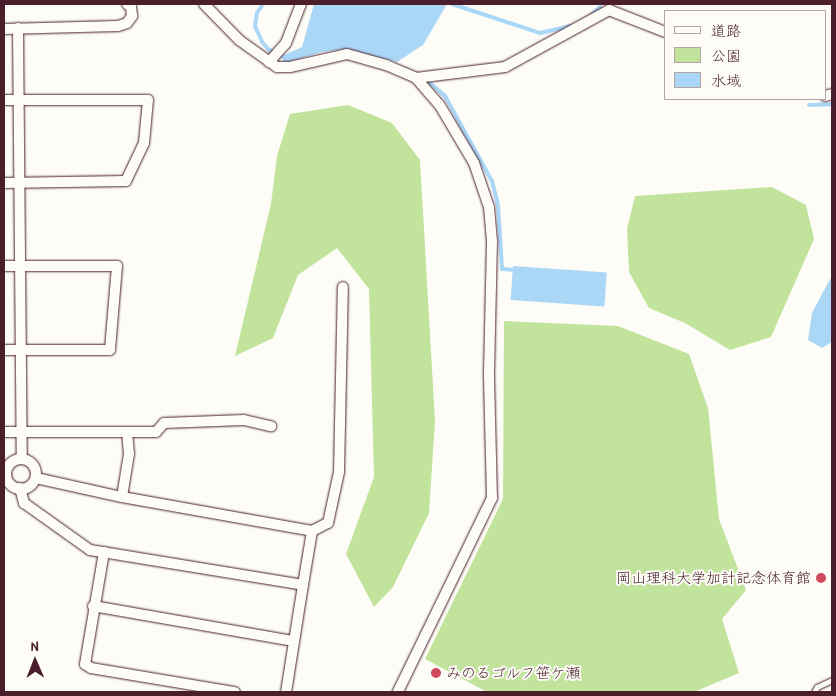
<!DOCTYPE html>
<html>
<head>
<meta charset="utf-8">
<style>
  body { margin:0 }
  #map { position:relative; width:836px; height:696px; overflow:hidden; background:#fdfcf7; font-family:"Patrick Hand","Klee One",sans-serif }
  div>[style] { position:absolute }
  .green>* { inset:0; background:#c1e39c }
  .water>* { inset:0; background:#abd7f7; transform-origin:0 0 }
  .stream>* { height:4px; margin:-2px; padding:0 2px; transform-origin:2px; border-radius:2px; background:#abd7f7 }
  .roads { filter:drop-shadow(0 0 1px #4a1f2b) drop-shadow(0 0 1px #4a1f2b) }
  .service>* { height:5px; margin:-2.5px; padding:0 2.5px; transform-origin:2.5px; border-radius:2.5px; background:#fdfcf7 }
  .minor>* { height:10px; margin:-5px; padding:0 5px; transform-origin:5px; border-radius:5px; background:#fdfcf7 }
  .minor>.ring { margin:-5px; padding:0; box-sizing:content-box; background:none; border:10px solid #fdfcf7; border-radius:50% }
  .dots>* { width:14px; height:14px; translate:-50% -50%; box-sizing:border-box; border:2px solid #fdfcf7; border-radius:50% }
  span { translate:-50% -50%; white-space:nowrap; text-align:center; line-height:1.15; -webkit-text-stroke:4px #fdfcf7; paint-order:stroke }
  .poi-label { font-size:15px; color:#4a1f2b }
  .right { translate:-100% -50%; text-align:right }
  .left { translate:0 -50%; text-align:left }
  .frame { position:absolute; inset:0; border:5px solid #4a1f2b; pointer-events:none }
  .legend { position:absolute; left:664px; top:10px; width:162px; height:90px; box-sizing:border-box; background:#fdfcf7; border:1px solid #b5a4a5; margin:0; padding:6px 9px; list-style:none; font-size:15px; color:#4a1f2b }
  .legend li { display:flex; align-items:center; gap:10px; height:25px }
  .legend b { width:25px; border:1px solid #b5a4a5 }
  .north { position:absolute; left:10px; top:636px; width:50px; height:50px; -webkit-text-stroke:4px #fdfcf7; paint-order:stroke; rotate:359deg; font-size:14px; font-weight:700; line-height:20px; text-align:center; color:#4a1f2b }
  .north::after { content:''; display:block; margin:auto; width:18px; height:22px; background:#4a1f2b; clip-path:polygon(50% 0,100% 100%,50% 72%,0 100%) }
</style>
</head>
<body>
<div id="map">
  <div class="green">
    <i style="clip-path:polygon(348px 105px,392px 123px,420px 160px,435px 421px,429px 513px,393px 587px,374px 607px,346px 554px,374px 477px,369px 289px,337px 248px,298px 275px,273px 338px,235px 356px,271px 204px,277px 156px,290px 114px)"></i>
    <i style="clip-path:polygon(772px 187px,806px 205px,814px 239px,771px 337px,730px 350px,685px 323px,649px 308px,629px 272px,627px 229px,635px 196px)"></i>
    <i style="clip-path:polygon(504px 321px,618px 326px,689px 354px,708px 408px,719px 519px,746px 590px,722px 619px,739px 673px,694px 692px,487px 692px,425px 659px,503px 499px)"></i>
  </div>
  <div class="water">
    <i style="clip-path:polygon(314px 4px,447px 4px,423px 45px,397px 62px,345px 49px,322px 52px,282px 64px,284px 55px,302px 47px)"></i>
    <i style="left:513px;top:266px;width:94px;height:34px;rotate:4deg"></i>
    <i style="clip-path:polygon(830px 279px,832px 279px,832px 342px,822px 348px,808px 340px,812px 313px)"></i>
  </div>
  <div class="stream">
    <i style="left:263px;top:4px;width:11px;rotate:124deg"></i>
    <i style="left:257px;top:13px;width:13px;rotate:99deg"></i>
    <i style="left:255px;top:26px;width:17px;rotate:66deg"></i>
    <i style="left:262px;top:42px;width:9px;rotate:49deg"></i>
    <i style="left:268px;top:49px;width:21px;rotate:28deg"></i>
    <i style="left:452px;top:4px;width:93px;rotate:18.2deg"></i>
    <i style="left:540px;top:33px;width:32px;rotate:-13deg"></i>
    <i style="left:591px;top:15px;width:12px;rotate:-42deg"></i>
    <i style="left:430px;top:83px;width:20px;rotate:41deg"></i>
    <i style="left:445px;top:96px;width:97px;rotate:61.1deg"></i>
    <i style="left:492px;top:181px;width:25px;rotate:76deg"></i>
    <i style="left:498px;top:205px;width:64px;rotate:86.4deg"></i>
    <i style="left:502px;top:269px;width:13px;rotate:4deg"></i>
    <i style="left:809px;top:105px;width:23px;rotate:-2deg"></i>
  </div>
  <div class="roads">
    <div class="service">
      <i style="left:814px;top:692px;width:6px;rotate:-59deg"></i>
      <i style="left:817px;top:687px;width:17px;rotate:-25deg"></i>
    </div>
    <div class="minor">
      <i style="left:204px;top:4px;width:50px;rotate:45.8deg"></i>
      <i style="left:239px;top:40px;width:47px;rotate:35.4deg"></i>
      <i style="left:277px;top:67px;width:13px"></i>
      <i style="left:290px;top:67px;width:58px;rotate:-12.8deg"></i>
      <i style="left:347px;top:54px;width:41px;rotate:15.8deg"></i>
      <i style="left:386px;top:65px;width:33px;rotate:23deg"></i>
      <i style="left:416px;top:78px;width:35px;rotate:49deg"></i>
      <i style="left:439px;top:104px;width:69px;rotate:59.3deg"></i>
      <i style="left:474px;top:163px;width:46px;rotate:71.2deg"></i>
      <i style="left:489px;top:207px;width:34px;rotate:85deg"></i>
      <i style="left:492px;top:241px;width:136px;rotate:91.3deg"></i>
      <i style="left:489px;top:377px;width:121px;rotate:88.6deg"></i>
      <i style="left:492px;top:498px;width:216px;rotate:115.9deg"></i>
      <i style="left:18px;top:28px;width:431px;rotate:89.5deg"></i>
      <i style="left:4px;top:29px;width:114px;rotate:-1.5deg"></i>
      <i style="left:118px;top:26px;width:9px;rotate:-18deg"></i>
      <i style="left:127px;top:23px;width:9px;rotate:-54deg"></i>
      <i style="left:132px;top:16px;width:9px;rotate:-96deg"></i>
      <i style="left:131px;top:7px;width:5px;rotate:-143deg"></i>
      <i style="left:269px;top:62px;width:25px;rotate:-48deg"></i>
      <i style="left:286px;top:43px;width:42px;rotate:-69deg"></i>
      <i style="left:416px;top:78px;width:90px;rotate:-7deg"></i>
      <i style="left:505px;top:67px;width:119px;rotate:-28.7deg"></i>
      <i style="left:609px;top:10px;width:60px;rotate:21.4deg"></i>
      <i style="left:825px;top:96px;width:7px;rotate:-16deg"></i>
      <i style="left:4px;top:100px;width:144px"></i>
      <i style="left:148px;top:100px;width:43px;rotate:95.3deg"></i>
      <i style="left:144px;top:143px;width:42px;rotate:115.3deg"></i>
      <i style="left:126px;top:181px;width:122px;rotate:179.1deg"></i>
      <i style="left:4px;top:266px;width:113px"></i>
      <i style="left:117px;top:266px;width:84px;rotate:94.8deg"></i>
      <i style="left:110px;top:350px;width:106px;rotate:180deg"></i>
      <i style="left:4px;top:432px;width:152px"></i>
      <i style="left:156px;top:432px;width:12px;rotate:-48deg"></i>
      <i style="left:164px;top:423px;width:80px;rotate:-2.1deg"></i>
      <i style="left:244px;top:420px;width:28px;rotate:13deg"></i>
      <i class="ring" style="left:6px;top:459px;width:20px;height:20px"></i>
      <i style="left:36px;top:478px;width:88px;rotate:12.5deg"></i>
      <i style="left:122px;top:497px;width:193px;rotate:10.1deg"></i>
      <i style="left:20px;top:488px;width:16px;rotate:75deg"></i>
      <i style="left:24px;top:503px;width:81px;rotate:35.5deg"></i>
      <i style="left:90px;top:550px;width:216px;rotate:9.3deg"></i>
      <i style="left:303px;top:585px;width:108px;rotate:99deg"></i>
      <i style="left:122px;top:497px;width:44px;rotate:-80.8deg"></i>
      <i style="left:129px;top:454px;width:22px;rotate:-95deg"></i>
      <i style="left:104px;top:552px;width:114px;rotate:99.6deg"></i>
      <i style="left:85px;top:664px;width:7px;rotate:34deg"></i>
      <i style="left:91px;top:668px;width:146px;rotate:9.5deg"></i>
      <i style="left:303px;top:585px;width:55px;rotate:-80.5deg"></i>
      <i style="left:312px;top:531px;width:18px;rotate:-27deg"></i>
      <i style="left:328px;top:523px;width:52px;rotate:-77.8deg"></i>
      <i style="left:339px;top:472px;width:185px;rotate:-88.8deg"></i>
      <i style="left:93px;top:606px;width:204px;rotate:9.9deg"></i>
    </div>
  </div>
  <div class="dots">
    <i style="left:821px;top:578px;background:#d1495b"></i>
    <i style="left:436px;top:673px;background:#d1495b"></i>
  </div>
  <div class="poi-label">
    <span class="right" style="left:811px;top:578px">岡山理科大学加計記念体育館</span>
    <span class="left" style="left:446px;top:673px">みのるゴルフ笹ケ瀬</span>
  </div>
  <div class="frame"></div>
  <ul class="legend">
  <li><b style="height:6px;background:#fdfcf7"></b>道路</li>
  <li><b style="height:14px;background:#c1e39c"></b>公園</li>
  <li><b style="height:14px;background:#abd7f7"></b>水域</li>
  </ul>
  <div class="north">N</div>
</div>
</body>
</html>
